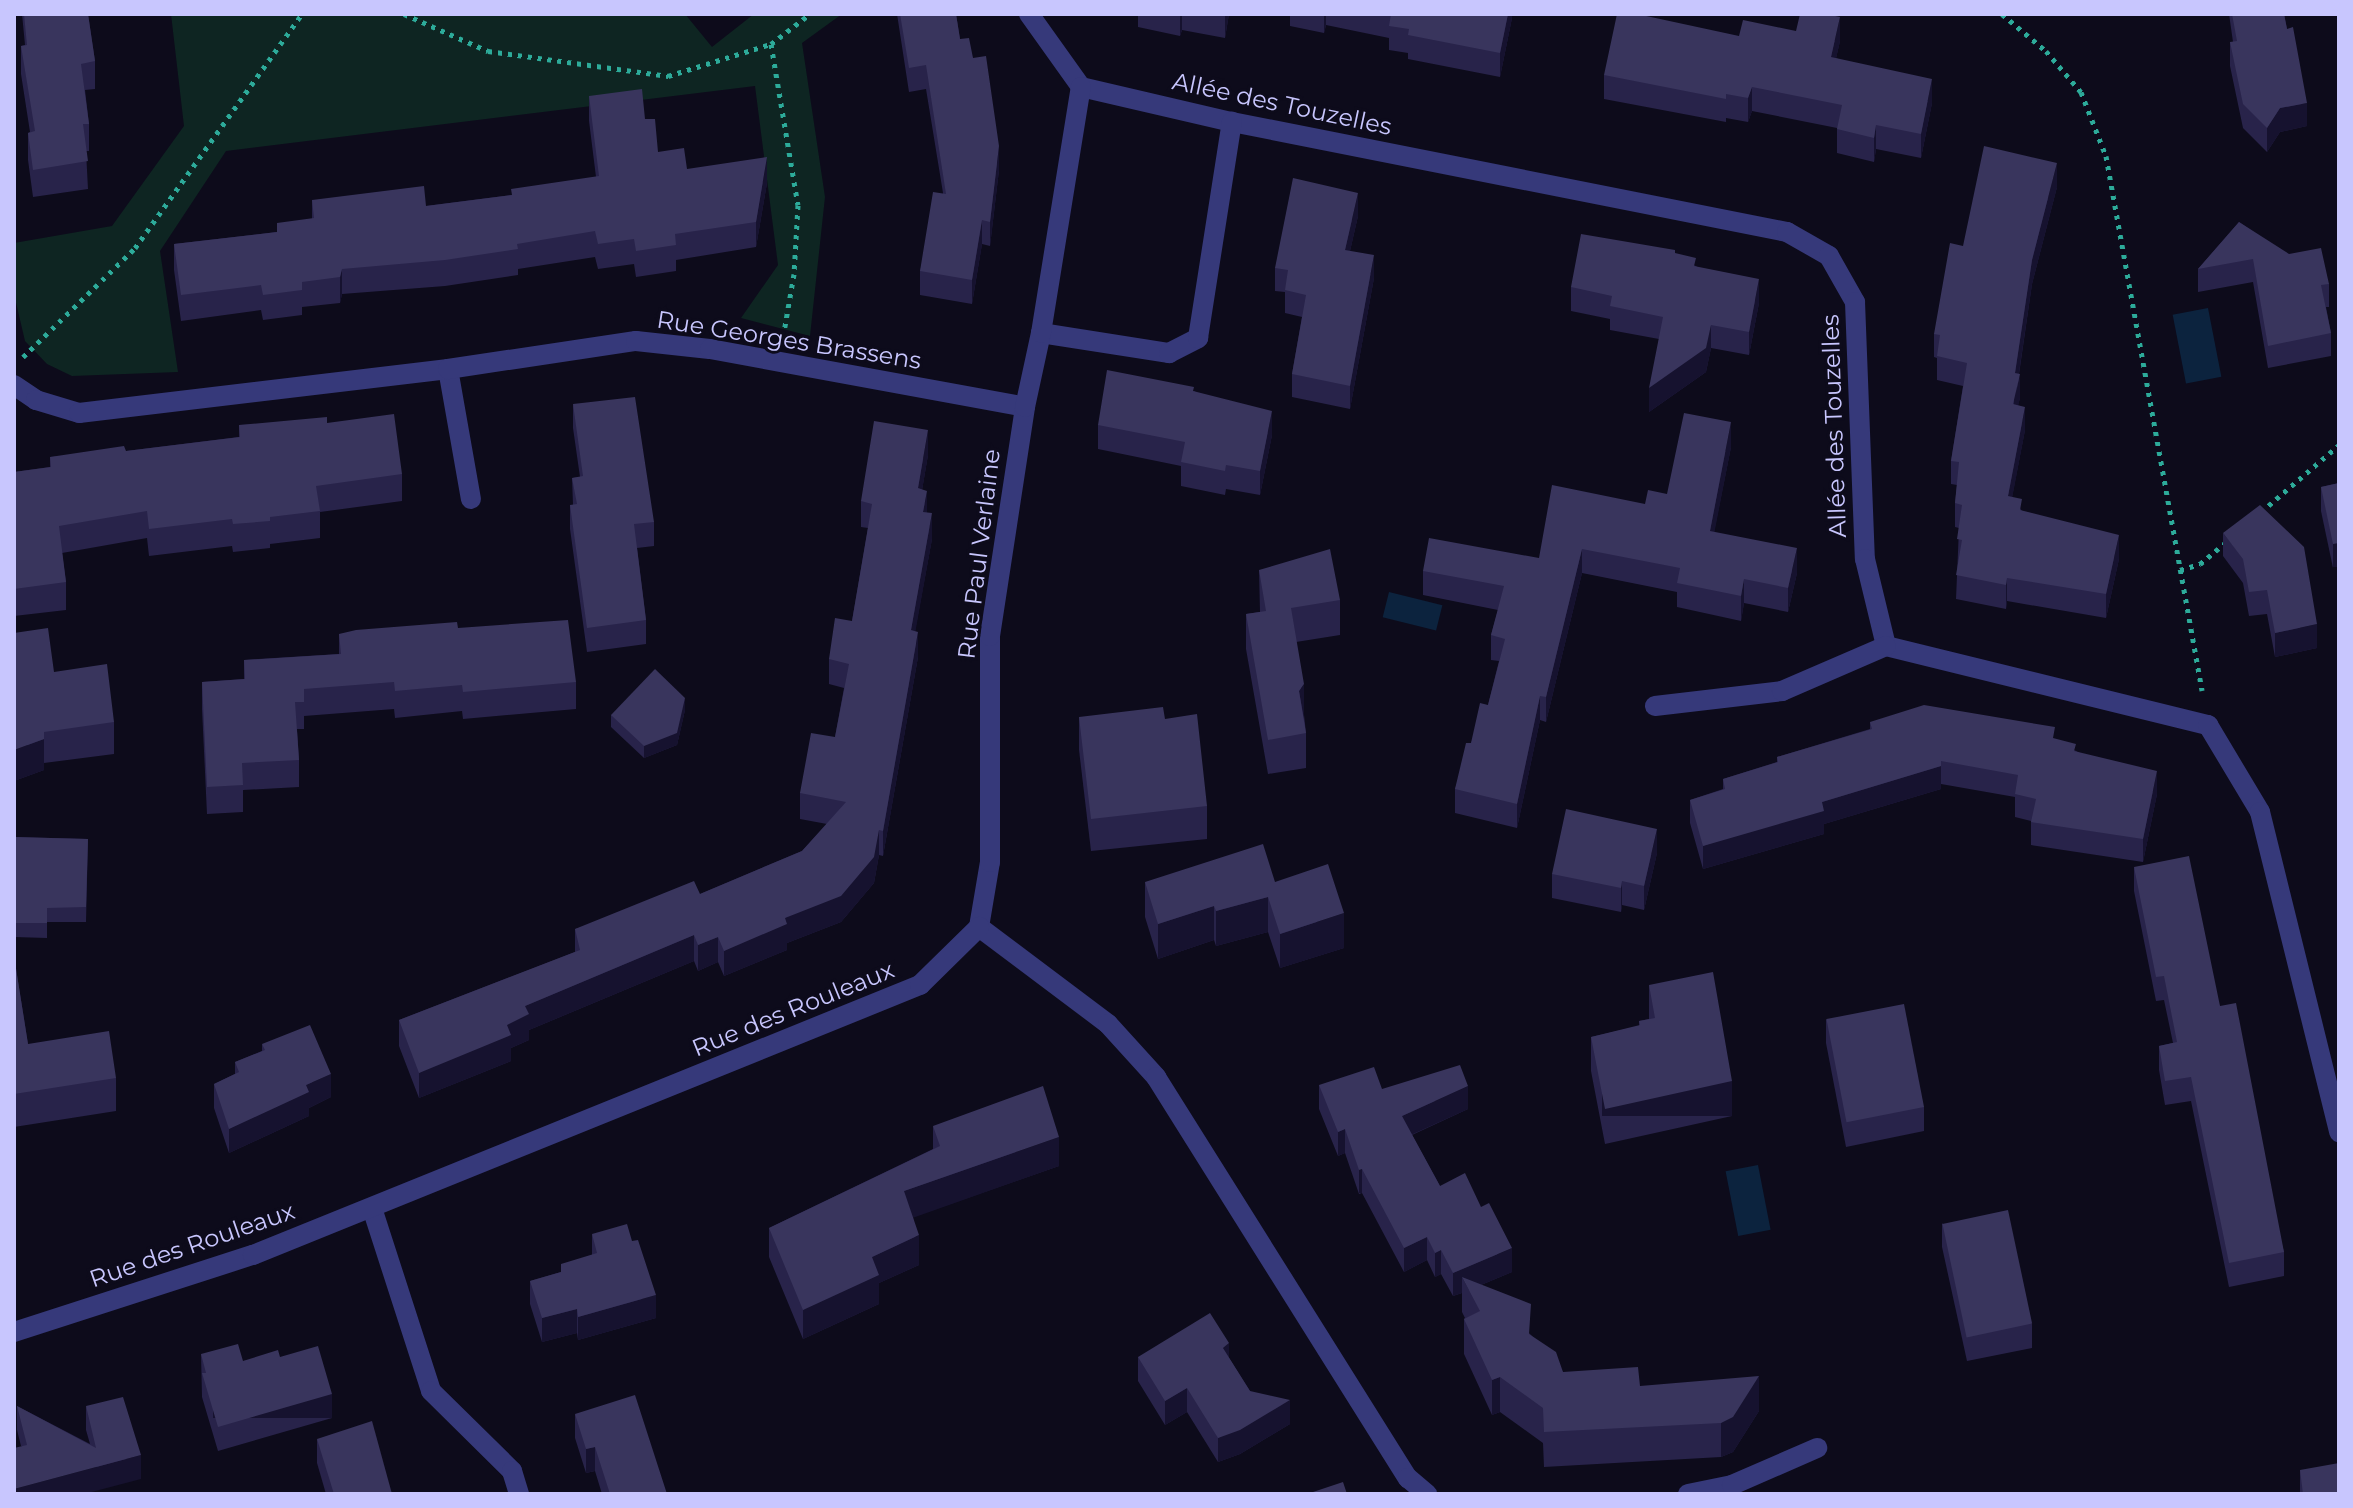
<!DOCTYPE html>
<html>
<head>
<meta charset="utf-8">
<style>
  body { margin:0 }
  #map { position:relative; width:2353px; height:1508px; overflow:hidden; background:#0d0b1b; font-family:Montserrat,sans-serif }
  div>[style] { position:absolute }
  .green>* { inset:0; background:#0e2522 }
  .water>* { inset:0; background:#0c233e; transform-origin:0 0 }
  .path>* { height:5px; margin-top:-2.5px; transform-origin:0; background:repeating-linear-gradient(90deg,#2dab9a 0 4px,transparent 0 10px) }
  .minor>* { height:20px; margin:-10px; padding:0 10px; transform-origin:10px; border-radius:10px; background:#36397a }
  .wall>* { inset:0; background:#28234a; transform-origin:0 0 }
  .shaded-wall>* { inset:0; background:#16122f; transform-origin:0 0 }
  .building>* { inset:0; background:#39355d; transform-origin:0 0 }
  span { translate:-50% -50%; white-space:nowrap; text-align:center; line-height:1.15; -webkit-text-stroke:6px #0d0b1b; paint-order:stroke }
  .street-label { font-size:24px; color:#c8c6fe }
  .frame { position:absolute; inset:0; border:16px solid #c8c6fe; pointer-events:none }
</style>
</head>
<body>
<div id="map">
  <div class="green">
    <i style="clip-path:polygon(171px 14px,685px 14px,712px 47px,754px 14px,842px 14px,802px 43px,825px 197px,810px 336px,741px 318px,778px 265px,755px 86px,226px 151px,160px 251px,178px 372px,72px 376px,47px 364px,25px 341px,14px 294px,14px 243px,112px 226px,184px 126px)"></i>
  </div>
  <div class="water">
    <i style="left:2208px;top:308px;width:70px;height:36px;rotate:79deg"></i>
    <i style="left:1389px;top:592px;width:55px;height:26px;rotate:14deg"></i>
    <i style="left:1758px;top:1165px;width:66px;height:33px;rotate:79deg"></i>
  </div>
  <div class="path">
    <i style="left:404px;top:14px;width:92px;rotate:23.8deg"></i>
    <i style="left:488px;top:51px;width:182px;rotate:7.9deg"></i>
    <i style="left:668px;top:76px;width:108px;rotate:-17.3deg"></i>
    <i style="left:771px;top:44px;width:49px;rotate:-37.6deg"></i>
    <i style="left:2002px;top:14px;width:57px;rotate:40.1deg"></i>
    <i style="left:2046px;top:51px;width:54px;rotate:49.5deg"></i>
    <i style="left:2081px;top:92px;width:69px;rotate:68.7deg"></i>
    <i style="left:2106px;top:156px;width:543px;rotate:79.81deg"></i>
    <i style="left:771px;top:44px;width:163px;rotate:80.5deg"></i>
    <i style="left:798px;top:205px;width:69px;rotate:93.3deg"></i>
    <i style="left:794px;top:274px;width:59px;rotate:99.8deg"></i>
    <i style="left:23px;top:357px;width:156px;rotate:-44.2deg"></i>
    <i style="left:135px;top:248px;width:287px;rotate:-54.5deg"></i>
    <i style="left:2261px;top:512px;width:103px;rotate:-40.7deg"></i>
    <i style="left:2180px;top:570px;width:21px;rotate:-17deg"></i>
    <i style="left:2200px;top:564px;width:34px;rotate:-40deg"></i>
  </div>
  <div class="minor">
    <i style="left:1029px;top:14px;width:90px;rotate:54.5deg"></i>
    <i style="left:1081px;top:87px;width:155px;rotate:13.1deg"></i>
    <i style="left:1232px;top:122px;width:566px;rotate:11.21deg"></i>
    <i style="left:1787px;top:232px;width:48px;rotate:29.7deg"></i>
    <i style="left:1829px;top:256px;width:53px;rotate:60.5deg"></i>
    <i style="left:1855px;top:302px;width:257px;rotate:87.8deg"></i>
    <i style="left:1865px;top:559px;width:89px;rotate:76.4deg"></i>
    <i style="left:1886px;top:646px;width:332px;rotate:13.8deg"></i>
    <i style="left:2208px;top:725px;width:101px;rotate:59.1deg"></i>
    <i style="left:2260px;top:812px;width:330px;rotate:76.1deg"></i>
    <i style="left:1041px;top:333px;width:130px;rotate:8.9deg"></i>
    <i style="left:1169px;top:353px;width:33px;rotate:-27deg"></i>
    <i style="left:1198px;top:338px;width:219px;rotate:-81.1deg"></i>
    <i style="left:448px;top:369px;width:132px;rotate:80deg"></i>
    <i style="left:14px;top:385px;width:27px;rotate:34deg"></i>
    <i style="left:36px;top:400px;width:45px;rotate:16.8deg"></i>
    <i style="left:79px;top:413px;width:372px;rotate:-6.8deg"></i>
    <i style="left:448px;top:369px;width:190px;rotate:-8.5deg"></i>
    <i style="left:636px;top:341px;width:74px;rotate:6.2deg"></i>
    <i style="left:710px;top:349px;width:320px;rotate:10.4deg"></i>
    <i style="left:1655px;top:706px;width:128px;rotate:-6.7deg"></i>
    <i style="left:1782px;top:691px;width:113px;rotate:-23.4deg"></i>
    <i style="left:979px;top:927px;width:66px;rotate:-80.4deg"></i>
    <i style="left:990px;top:862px;width:226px;rotate:-90deg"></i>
    <i style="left:990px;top:636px;width:232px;rotate:-81.3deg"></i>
    <i style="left:1025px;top:407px;width:76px;rotate:-77.8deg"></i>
    <i style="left:1041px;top:333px;width:249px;rotate:-80.8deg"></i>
    <i style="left:979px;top:927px;width:161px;rotate:36.9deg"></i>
    <i style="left:1108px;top:1024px;width:72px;rotate:47.8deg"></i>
    <i style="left:1156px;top:1077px;width:474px;rotate:57.9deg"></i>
    <i style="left:1408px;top:1478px;width:25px;rotate:40deg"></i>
    <i style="left:372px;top:1208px;width:192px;rotate:72.1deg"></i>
    <i style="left:431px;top:1391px;width:114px;rotate:44.6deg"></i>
    <i style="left:512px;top:1471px;width:24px;rotate:73deg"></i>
    <i style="left:14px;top:1332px;width:251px;rotate:-17.9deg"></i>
    <i style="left:253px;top:1255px;width:720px;rotate:-22.04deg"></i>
    <i style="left:920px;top:985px;width:83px;rotate:-44.5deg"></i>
    <i style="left:1688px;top:1494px;width:45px;rotate:-11.6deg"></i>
    <i style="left:1732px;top:1485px;width:93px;rotate:-23.5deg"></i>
  </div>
  <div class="wall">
    <i style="clip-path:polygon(22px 14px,88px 14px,95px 61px,95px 89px,85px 90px,89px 124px,89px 151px,86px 151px,88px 189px,33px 197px,28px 160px,28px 133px,30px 132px,21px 74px,21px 46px,25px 45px)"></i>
    <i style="clip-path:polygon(897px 14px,956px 14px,960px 39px,973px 58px,999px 170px,990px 246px,982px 244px,972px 304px,920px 295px,920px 271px,943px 193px,926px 89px,909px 92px)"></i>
    <i style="clip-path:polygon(1138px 14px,1229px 14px,1225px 38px,1182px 30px,1180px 36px,1138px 27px)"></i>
    <i style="clip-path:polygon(1290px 14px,1512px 14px,1512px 18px,1500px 77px,1408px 59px,1408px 53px,1389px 50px,1389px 38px,1326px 25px,1324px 33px,1290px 26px)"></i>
    <i style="clip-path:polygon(2229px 14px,2284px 14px,2307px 126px,2280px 132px,2267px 152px,2243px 128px,2230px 66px,2230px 42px,2233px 42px)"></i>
    <i style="clip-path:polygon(1739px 36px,1840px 41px,1836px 58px,1932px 103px,1921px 158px,1876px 149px,1874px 162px,1837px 153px,1837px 128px,1752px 111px,1748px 122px,1726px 118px,1726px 122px,1604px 99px,1604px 75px)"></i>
    <i style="clip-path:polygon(589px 96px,645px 119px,658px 152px,687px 169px,767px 183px,756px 247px,676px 260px,676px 271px,636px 277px,634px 264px,598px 269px,595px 257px,518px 269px,518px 275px,445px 286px,342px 294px,340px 303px,302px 307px,302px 315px,263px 320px,261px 310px,181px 321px,174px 270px,174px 244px,277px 232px,312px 219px,312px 200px,426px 206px,511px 195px,596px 177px,589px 121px)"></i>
    <i style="clip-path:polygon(2057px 187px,2032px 284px,2019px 374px,2020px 398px,2018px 405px,2025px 430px,2012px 497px,2022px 511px,2119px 559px,2106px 618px,2007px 601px,2006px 609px,1956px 599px,1959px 528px,1955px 527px,1955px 503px,1957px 485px,1951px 484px,1951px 461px,1963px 386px,1937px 380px,1937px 358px,1934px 357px,1934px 334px)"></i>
    <i style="clip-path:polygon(1358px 216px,1350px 251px,1374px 278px,1350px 409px,1292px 397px,1292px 374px,1302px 317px,1285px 313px,1285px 292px,1275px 291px,1275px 268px)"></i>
    <i style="clip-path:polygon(2239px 222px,2329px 284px,2329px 307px,2326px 307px,2331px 333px,2331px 356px,2268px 368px,2253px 282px,2198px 292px,2198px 269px)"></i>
    <i style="clip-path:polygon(1675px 254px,1759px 303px,1749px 355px,1711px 348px,1706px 372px,1649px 412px,1659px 339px,1610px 330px,1610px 319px,1571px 311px,1571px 287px)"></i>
    <i style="clip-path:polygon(1194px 391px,1272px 435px,1260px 495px,1226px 489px,1225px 495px,1181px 486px,1181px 466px,1098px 449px,1098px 425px)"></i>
    <i style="clip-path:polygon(573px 404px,654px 522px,654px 546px,637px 548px,646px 620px,646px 644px,587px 652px,570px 529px,570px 505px,573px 505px,572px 478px,580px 477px,573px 428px)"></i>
    <i style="clip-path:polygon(327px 423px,402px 474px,402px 501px,320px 512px,320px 538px,270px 544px,270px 548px,233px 552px,232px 546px,149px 556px,147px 538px,62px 553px,66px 582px,66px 610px,14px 616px,14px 472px,50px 467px,50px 457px,126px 451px,239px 437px,239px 425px)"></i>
    <i style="clip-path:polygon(1731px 447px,1714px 532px,1797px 573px,1788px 612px,1744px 603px,1741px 621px,1677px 607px,1677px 592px,1582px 573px,1546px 722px,1540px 720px,1517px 828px,1455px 813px,1455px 789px,1471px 743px,1488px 705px,1499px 661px,1491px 660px,1491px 635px,1498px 610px,1423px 595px,1423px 571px,1539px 558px,1667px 494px)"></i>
    <i style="clip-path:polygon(928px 455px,922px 490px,932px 539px,915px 631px,918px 657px,883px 856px,879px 855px,874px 883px,841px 922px,787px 943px,787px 950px,724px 976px,718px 962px,698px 971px,694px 961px,529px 1030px,529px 1040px,511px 1048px,511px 1061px,419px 1098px,399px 1046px,399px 1020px,575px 952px,575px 929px,700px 894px,802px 851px,827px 824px,800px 819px,800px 793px,835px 737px,844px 688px,829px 684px,829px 659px,852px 621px,868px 528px,861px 527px,861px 501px)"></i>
    <i style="clip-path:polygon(2339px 483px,2333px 568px,2321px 511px,2321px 487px)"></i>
    <i style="clip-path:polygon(2223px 533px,2317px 648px,2275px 657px,2267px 614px,2249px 616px,2243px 583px,2223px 556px)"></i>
    <i style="clip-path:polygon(1259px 570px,1340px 600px,1340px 635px,1296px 642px,1306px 733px,1306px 768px,1268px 774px,1246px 649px,1246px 614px,1260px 612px)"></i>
    <i style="clip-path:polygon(458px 628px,576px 682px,576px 709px,463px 719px,462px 711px,395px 718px,394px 709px,304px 716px,304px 729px,297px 729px,299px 760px,299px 787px,243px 790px,243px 812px,207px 814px,202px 709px,202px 682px,244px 679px,244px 660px,339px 654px,339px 634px)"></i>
    <i style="clip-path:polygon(54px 672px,114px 722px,114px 754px,44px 763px,44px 770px,14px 781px)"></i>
    <i style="left:2338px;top:703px;width:1px;height:24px"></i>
    <i style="clip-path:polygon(685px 710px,677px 745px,644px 758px,611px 727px,611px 715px)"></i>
    <i style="clip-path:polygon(1079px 717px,1165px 719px,1207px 806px,1207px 839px,1091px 851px,1079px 750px)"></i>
    <i style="clip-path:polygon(1870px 722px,2055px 739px,2076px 751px,2157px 794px,2143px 862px,2031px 845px,2031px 821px,2015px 817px,2015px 797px,1941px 784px,1941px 789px,1824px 824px,1824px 834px,1703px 869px,1690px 823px,1690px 800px,1723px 789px,1723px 779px,1777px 762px,1777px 757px,1870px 729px)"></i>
    <i style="clip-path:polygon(14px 837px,88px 839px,86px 922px,47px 922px,47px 938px,14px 937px)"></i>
    <i style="clip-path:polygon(1657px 853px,1644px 910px,1622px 905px,1621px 912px,1552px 898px,1552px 874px)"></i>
    <i style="clip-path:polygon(2134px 867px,2220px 1006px,2284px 1252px,2284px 1276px,2229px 1287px,2191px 1101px,2165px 1105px,2159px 1070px,2159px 1046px,2173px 1043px,2164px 1000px,2156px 1001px,2134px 891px)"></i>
    <i style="clip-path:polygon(1145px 882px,1275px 882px,1344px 948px,1280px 968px,1268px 932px,1216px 946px,1214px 940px,1158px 959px,1145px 917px)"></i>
    <i style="clip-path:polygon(14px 956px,28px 1044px,116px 1078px,116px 1111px,14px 1127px)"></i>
    <i style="clip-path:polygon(1649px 985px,1732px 1116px,1605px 1144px,1591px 1071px,1591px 1037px,1639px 1026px,1639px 1021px,1649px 1019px)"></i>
    <i style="clip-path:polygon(1826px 1019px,1924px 1107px,1924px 1131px,1846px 1147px,1826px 1043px)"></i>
    <i style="clip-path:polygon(262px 1044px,331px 1097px,309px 1108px,309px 1116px,229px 1153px,214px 1108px,214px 1084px,235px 1074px,235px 1062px,262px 1051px)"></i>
    <i style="clip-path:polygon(1319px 1085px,1382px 1089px,1468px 1109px,1412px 1135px,1440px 1186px,1512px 1272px,1481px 1285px,1531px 1335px,1563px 1372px,1640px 1386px,1759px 1411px,1733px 1452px,1721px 1457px,1544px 1467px,1543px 1443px,1500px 1412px,1492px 1415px,1464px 1354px,1464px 1319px,1465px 1318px,1462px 1312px,1462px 1293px,1453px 1296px,1441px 1274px,1435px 1277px,1427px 1260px,1404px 1272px,1362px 1193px,1359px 1194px,1345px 1153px,1338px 1156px,1319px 1109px)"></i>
    <i style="clip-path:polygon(933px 1126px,1059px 1166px,913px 1217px,919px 1265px,879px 1283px,879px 1304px,803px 1339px,769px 1257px,769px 1228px,933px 1149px)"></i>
    <i style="clip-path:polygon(1942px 1223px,2032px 1324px,2032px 1348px,1967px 1361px,1942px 1247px)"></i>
    <i style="clip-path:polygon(592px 1234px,656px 1318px,578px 1340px,577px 1333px,542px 1342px,530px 1304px,530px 1281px,561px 1272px,592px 1255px)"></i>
    <i style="clip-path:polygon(201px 1354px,243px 1361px,280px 1357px,332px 1418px,218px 1451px,202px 1397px)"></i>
    <i style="clip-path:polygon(1138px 1357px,1229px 1358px,1250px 1391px,1290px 1424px,1240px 1454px,1218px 1462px,1187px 1412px,1165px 1425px,1138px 1381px)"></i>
    <i style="clip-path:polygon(17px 1406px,90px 1444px,86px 1430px,86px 1406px,141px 1479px,21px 1446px,17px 1430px)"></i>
    <i style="clip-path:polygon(575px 1414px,667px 1494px,602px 1494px,595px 1471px,586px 1473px,575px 1438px)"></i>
    <i style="clip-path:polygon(317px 1439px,392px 1494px,326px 1494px,317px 1463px)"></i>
    <i style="clip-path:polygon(2300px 1470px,2339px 1494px,2300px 1494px)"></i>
  </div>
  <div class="shaded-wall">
    <i style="clip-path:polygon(1180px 14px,1182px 14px,1182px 30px,1180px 36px)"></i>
    <i style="clip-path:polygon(1225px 14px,1229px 14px,1225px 38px)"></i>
    <i style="clip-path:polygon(1324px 14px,1326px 14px,1326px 25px,1324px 33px)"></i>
    <i style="clip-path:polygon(1508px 14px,1512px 14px,1512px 18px,1500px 77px,1500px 53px)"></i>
    <i style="clip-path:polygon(1840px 17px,1840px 41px,1831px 81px,1831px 57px)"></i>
    <i style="clip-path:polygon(1932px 79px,1932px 103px,1921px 158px,1921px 134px)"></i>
    <i style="clip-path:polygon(1752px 87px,1752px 111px,1748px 122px,1748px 98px)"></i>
    <i style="clip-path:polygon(2307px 103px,2307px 126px,2280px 132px,2267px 152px,2267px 128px,2280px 108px)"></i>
    <i style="clip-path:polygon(1876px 125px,1876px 149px,1874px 162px,1874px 138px)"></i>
    <i style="clip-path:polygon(999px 146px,999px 170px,990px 246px,990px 222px)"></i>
    <i style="clip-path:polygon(767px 157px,767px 183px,756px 247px,756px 222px)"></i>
    <i style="clip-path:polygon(2057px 163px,2057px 187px,2032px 284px,2016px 393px,2020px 374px,2020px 398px,2013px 428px,2015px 373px,2032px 260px)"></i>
    <i style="clip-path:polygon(1358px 193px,1358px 216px,1345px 273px,1345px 250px)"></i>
    <i style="clip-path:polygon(982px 220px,982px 244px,972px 304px,972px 280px)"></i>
    <i style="clip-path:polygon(1374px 255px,1374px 278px,1350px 409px,1350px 386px)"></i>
    <i style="clip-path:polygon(342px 269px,342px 294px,340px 303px,340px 277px)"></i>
    <i style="clip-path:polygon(1759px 279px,1759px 303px,1749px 355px,1749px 332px)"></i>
    <i style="clip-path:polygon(1711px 325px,1711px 348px,1706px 372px,1649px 412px,1649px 388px)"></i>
    <i style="clip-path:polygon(2025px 407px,2025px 430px,2008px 520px,2008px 496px)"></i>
    <i style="clip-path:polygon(1272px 411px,1272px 435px,1260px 495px,1260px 471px)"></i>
    <i style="clip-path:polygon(1731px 422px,1731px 447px,1710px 555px,1710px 531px)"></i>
    <i style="clip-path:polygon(928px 430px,928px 455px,918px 514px,918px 488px)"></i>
    <i style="clip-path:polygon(927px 491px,927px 516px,923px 512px)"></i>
    <i style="clip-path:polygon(932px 513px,932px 539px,911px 656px,911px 630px)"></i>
    <i style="clip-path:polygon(2119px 535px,2119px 559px,2106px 618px,2106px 594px)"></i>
    <i style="left:2339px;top:543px;width:24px;height:6px;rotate:90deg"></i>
    <i style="clip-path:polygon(1797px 548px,1797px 573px,1788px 612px,1788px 588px)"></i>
    <i style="clip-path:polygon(1582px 549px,1582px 573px,1546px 722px,1546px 697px)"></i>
    <i style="clip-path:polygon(2007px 578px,2007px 601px,2006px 609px,2006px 585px)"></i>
    <i style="clip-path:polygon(1744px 579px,1744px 603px,1741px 621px,1741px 596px)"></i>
    <i style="clip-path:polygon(2317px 624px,2317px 648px,2275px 657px,2275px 633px)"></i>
    <i style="clip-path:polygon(918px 632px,918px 657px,883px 856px,883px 831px)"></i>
    <i style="clip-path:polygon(1304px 684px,1304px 719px,1299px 691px)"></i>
    <i style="clip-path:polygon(1540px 696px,1540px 720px,1517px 828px,1517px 804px)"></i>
    <i style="clip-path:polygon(685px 698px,685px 710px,677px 745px,644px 758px,644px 746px)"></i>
    <i style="clip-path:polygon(44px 739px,44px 770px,14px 781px,14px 750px)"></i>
    <i style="clip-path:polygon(1941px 766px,1941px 789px,1824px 824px,1824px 834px,1703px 869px,1703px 846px,1822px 802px)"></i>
    <i style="clip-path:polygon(2157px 771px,2157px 794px,2143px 862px,2143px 839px)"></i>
    <i style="clip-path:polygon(1657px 829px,1657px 853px,1644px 910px,1644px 886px)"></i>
    <i style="clip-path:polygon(879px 830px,879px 855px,874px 883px,841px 922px,787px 943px,787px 950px,724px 976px,724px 951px,785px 918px)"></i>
    <i style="clip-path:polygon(1622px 881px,1622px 905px,1621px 912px,1621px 888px)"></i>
    <i style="clip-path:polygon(1268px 897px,1268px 932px,1216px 946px,1216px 911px)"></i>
    <i style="clip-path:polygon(1214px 906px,1214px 940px,1158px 959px,1158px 924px)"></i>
    <i style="clip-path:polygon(1344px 913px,1344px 948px,1280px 968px,1280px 934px)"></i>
    <i style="clip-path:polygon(694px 935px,694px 961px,529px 1030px,529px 1040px,511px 1048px,511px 1061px,419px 1098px,419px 1073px,507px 1025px,525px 1006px)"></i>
    <i style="clip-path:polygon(718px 937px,718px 962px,698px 971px,698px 945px)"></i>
    <i style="clip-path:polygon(331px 1074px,331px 1097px,309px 1108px,309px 1116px,229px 1153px,229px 1129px,306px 1085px)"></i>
    <i style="left:1732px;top:1081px;width:35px;height:130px;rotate:90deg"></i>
    <i style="clip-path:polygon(1468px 1086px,1468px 1109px,1402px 1139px,1402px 1116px)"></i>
    <i style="clip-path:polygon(1345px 1129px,1345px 1153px,1338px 1156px,1338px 1132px)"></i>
    <i style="clip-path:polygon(1059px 1137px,1059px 1166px,904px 1221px,904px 1191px)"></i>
    <i style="left:1362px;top:1169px;width:24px;height:3px;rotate:90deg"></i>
    <i style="clip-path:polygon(919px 1235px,919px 1265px,879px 1283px,879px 1304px,803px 1339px,803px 1310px,872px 1257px)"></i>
    <i style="clip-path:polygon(1427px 1237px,1427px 1260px,1404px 1272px,1404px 1248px)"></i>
    <i style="clip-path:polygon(1512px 1248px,1512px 1272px,1469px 1290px,1462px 1277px,1462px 1293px,1453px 1296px,1453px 1273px)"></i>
    <i style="clip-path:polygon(1441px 1250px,1441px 1274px,1435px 1277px,1435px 1253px)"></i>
    <i style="clip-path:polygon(656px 1295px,656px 1318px,578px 1340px,578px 1317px)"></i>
    <i style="clip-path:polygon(577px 1309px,577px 1333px,542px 1342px,542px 1318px)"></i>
    <i style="clip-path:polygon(1229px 1343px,1229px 1367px,1223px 1348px)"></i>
    <i style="clip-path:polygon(1759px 1376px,1759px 1411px,1733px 1452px,1721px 1457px,1721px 1423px)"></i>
    <i style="clip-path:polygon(1500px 1377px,1500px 1412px,1492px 1415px,1492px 1380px)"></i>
    <i style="clip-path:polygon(1187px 1388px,1187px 1412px,1165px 1425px,1165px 1401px)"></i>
    <i style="left:332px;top:1394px;width:24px;height:119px;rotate:90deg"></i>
    <i style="clip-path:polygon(1290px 1400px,1290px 1424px,1240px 1454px,1218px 1462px,1218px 1438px)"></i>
    <i style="clip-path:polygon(595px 1447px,595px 1471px,586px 1473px,586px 1449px)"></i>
    <i style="clip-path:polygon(141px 1455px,141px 1479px,84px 1494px,14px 1494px,14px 1489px)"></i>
  </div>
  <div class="building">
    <i style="clip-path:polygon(24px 14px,88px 14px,95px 61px,81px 64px,89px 124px,83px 124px,88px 161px,33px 170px,28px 133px,35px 131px,21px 46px,27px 45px)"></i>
    <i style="clip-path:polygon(900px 14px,956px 14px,960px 39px,969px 38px,973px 58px,986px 56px,999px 146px,990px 222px,982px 220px,972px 280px,920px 271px,933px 192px,946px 194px,926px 65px,909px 68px)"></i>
    <i style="clip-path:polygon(1389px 14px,1508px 14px,1500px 53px,1408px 35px,1409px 29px,1389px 26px,1391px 14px)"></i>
    <i style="clip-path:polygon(1617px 14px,1637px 14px,1739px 36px,1743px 20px,1796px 31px,1800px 14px,1826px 14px,1840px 17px,1831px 57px,1932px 79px,1921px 134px,1876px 125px,1874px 138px,1837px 129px,1842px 105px,1752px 87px,1748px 98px,1726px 94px,1726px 99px,1604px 75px)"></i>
    <i style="clip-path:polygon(2232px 14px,2284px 14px,2287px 29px,2293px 27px,2307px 103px,2280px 108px,2267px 128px,2243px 104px,2230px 42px,2237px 41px)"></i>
    <i style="clip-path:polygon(642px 89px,645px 119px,655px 119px,658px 152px,684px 148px,687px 169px,767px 157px,756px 222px,675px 234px,676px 245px,636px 251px,634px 239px,598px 244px,595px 231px,517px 244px,518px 249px,445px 260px,342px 269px,340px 277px,302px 282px,302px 290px,263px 295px,261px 285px,181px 295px,174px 244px,277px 232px,277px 223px,314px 218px,312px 200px,424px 186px,426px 206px,512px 195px,511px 189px,599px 176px,589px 96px)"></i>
    <i style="clip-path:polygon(1984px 146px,2057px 163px,2032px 260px,2015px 373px,2020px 374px,2013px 404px,2025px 407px,2008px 496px,2022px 499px,2020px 510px,2119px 535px,2106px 594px,2007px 578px,2006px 585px,1956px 575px,1962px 540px,1957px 539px,1962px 505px,1955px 503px,1959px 462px,1951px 461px,1967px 363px,1937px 356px,1940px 335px,1934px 334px,1950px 243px,1963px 246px)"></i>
    <i style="clip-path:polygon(1293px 178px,1358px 193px,1345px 250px,1374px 255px,1350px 386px,1292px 374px,1306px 295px,1285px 290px,1288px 270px,1275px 268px)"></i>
    <i style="clip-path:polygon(2239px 222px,2289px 254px,2321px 248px,2329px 284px,2321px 285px,2331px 333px,2268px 346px,2253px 259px,2198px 269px)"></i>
    <i style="clip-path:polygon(1581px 234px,1675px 250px,1675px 253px,1696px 258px,1694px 266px,1759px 279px,1749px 332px,1711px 325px,1706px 348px,1649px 388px,1663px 317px,1610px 306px,1612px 296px,1571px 287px)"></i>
    <i style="clip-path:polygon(1107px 370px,1194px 387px,1193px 391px,1272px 411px,1260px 471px,1226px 465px,1225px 471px,1181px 462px,1185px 442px,1098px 425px)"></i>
    <i style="clip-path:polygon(635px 397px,654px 522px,634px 524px,646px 620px,587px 628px,570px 505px,577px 504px,572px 478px,583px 476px,573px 404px)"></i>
    <i style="clip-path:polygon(1684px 413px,1731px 422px,1710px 531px,1797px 548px,1788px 588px,1744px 579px,1741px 596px,1677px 583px,1680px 568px,1582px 549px,1546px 697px,1540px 696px,1517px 804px,1455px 789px,1466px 743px,1471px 743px,1480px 703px,1488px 705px,1505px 639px,1491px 635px,1504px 586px,1423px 571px,1429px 538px,1539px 558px,1552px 485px,1645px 504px,1648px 490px,1667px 494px)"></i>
    <i style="clip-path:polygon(394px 414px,402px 474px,316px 486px,320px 511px,270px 517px,270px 521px,233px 524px,232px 519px,149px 529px,147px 511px,59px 526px,66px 582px,14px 589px,14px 472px,51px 467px,50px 457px,124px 446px,126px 451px,240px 437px,239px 425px,327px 417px,327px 423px)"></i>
    <i style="clip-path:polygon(874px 421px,928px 430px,918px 488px,927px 491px,923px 512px,932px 513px,911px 630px,918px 632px,883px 831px,879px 830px,874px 857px,841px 896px,785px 918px,787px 924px,724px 951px,718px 937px,698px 945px,694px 935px,525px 1006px,529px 1014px,507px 1025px,511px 1035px,419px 1073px,399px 1020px,580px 950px,575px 929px,694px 881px,700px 894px,802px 851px,846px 802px,800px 793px,811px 733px,835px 737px,849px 664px,829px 659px,835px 618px,852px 621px,872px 504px,861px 501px)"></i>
    <i style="clip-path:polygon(2339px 483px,2339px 543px,2333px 544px,2321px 487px)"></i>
    <i style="clip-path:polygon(2260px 505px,2304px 547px,2317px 624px,2275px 633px,2267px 590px,2249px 592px,2243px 559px,2223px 533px)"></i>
    <i style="clip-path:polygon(1330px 549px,1340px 600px,1291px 608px,1304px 684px,1299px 691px,1306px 733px,1268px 740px,1246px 614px,1266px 611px,1259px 570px)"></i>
    <i style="clip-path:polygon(568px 620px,576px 682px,463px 692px,462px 685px,395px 691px,394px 682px,304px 689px,304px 702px,295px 702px,299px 760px,242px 763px,243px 785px,207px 787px,202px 682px,245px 679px,244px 660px,341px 654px,339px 634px,356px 630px,457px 622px,458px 628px)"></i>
    <i style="clip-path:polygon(48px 628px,54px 672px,107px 664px,114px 722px,44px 732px,44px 739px,14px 750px,14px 633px)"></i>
    <i style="clip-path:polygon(655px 669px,685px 698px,677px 733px,644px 746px,611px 715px)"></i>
    <i style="clip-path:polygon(1924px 705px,2055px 727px,2053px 738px,2076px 744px,2074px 751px,2157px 771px,2143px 839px,2031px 822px,2036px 799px,2015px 794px,2018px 775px,1941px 761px,1941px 766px,1822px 802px,1824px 811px,1703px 846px,1690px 800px,1725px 789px,1723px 779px,1778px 762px,1777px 757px,1872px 729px,1870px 722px)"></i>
    <i style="clip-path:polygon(1163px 707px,1165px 719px,1197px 714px,1207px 806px,1091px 819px,1079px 717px)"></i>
    <i style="clip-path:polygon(1566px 809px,1657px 829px,1644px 886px,1622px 881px,1621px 888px,1552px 874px)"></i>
    <i style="clip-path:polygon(14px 837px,88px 839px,86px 907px,47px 908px,47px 923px,14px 923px)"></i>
    <i style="clip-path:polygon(1263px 844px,1275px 882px,1328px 864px,1344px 913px,1280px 934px,1268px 897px,1216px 911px,1214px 906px,1158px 924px,1145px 882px)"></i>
    <i style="clip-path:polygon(2189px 856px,2220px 1006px,2236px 1003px,2284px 1252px,2229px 1263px,2191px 1077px,2165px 1081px,2159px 1046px,2177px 1042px,2164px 976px,2156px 977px,2134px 867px)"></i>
    <i style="clip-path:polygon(14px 956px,28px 1044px,109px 1031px,116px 1078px,14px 1094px)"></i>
    <i style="clip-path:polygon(1713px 972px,1732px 1081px,1605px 1109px,1591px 1037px,1640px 1025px,1639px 1021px,1655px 1018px,1649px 985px)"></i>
    <i style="left:1904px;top:1004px;width:105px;height:79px;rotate:79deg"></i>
    <i style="clip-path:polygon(310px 1025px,331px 1074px,306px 1085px,309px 1092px,229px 1129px,214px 1084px,239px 1072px,235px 1062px,265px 1050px,262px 1044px)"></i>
    <i style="clip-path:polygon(1460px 1065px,1468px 1086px,1402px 1116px,1440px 1186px,1465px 1173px,1481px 1207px,1489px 1203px,1512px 1248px,1453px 1273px,1441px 1250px,1435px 1253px,1427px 1237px,1404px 1248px,1362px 1169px,1359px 1170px,1345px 1129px,1338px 1132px,1319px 1085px,1374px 1067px,1382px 1089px)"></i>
    <i style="clip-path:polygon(1043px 1086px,1059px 1137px,904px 1191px,919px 1235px,872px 1257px,879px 1275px,803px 1310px,769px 1228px,940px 1146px,933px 1126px)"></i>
    <i style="left:2008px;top:1210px;width:116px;height:67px;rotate:78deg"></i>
    <i style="clip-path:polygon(627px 1224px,632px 1241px,638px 1240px,656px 1295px,578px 1317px,577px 1309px,542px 1318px,530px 1281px,561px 1272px,561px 1264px,597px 1253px,592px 1234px)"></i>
    <i style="clip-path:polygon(1462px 1277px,1531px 1304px,1529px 1334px,1556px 1352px,1563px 1372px,1638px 1367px,1640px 1386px,1759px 1376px,1733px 1417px,1721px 1423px,1544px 1432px,1543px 1408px,1500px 1377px,1492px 1380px,1464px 1319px,1480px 1311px)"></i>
    <i style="clip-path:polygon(1210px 1313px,1229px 1343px,1223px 1348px,1250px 1391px,1290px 1400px,1240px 1430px,1218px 1438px,1187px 1388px,1165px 1401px,1138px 1357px)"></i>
    <i style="clip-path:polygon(238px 1344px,243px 1361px,278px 1350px,280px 1357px,318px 1346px,332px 1394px,218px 1427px,202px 1373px,206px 1373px,201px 1354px)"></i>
    <i style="clip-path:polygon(635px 1395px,667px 1494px,610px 1494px,595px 1447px,586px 1449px,575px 1414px)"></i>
    <i style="clip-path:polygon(123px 1397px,141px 1455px,14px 1489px,14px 1448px,27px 1445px,17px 1406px,96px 1448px,86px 1406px)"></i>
    <i style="clip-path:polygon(372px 1421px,392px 1494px,334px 1494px,317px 1439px)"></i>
    <i style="clip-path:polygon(2339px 1463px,2339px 1494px,2303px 1494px,2300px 1470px)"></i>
    <i style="clip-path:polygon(1343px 1482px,1347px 1494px,1307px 1494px)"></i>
  </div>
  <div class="street-label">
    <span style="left:1282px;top:104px;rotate:12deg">Allée des Touzelles</span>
    <span style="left:789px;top:340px;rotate:9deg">Rue Georges Brassens</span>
    <span style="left:1834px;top:426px;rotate:-92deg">Allée des Touzelles</span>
    <span style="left:979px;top:554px;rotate:-83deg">Rue Paul Verlaine</span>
    <span style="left:793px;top:1009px;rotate:-22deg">Rue des Rouleaux</span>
    <span style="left:192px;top:1245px;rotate:-19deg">Rue des Rouleaux</span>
  </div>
  <div class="frame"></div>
</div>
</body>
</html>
